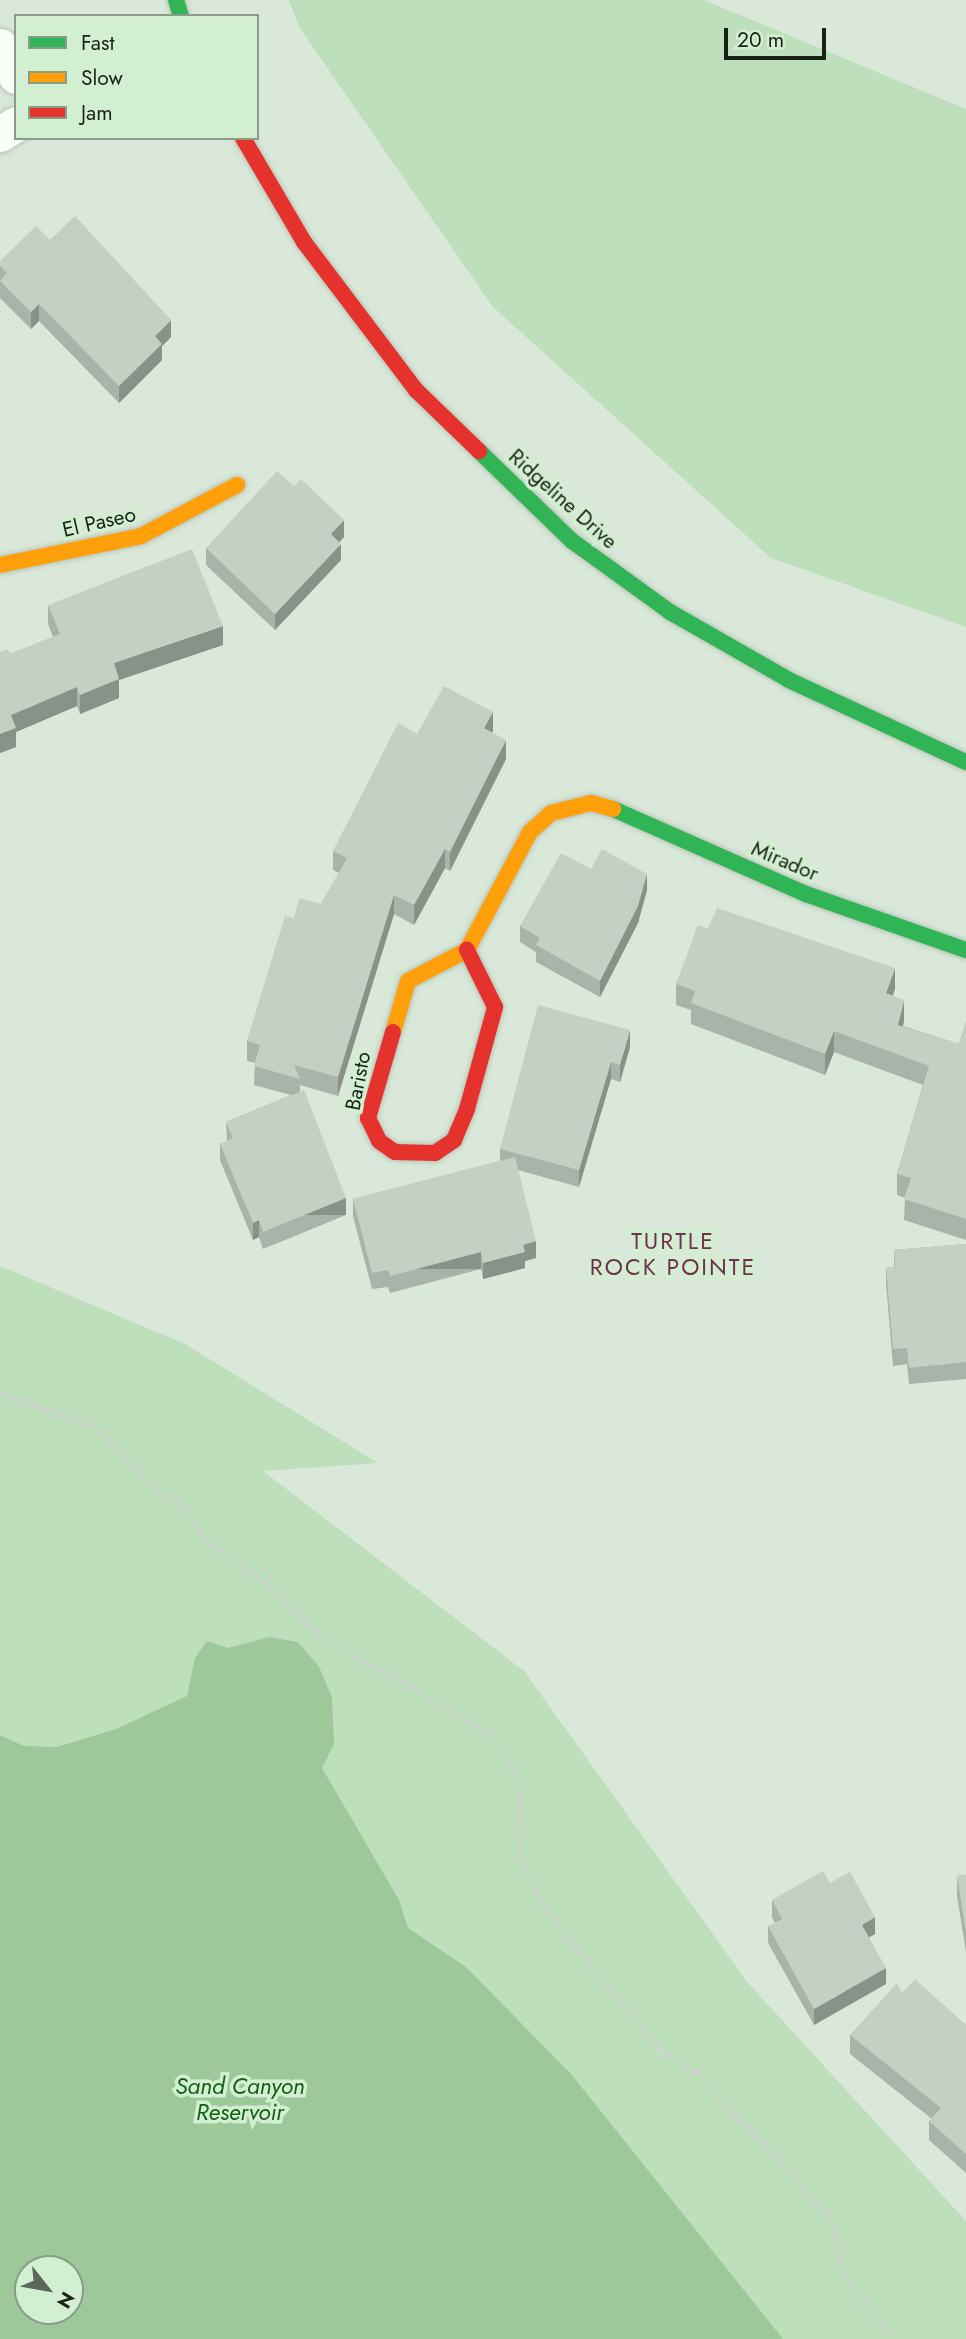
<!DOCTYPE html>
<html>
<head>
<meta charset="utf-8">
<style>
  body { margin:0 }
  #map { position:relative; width:966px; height:2339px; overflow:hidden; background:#d9e8d8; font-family:Jost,sans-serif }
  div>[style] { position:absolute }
  .green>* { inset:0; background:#bedfbb }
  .water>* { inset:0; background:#9dc89a }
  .path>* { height:4.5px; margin-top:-2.25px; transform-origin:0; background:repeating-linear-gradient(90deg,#d0d4d0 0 3.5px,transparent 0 7px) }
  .roads { filter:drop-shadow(0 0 2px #b9c5b8) drop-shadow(0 0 2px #b9c5b8) }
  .street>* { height:35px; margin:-17.5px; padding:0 17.5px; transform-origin:17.5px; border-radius:17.5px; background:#f9fcf9 }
  .fast>* { height:16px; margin:-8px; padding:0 8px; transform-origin:8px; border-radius:8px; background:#30b455 }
  .slow>* { height:16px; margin:-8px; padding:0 8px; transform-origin:8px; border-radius:8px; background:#ff9f0a }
  .jam>* { height:16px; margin:-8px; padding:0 8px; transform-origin:8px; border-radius:8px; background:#e5322d }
  .wall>* { inset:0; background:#a9b3a9 }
  .shaded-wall>* { inset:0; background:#899289; transform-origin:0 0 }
  .building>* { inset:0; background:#c4d0c4 }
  span { translate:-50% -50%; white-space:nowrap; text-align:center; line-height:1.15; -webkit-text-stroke:7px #d3efd1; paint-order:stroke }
  .street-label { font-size:21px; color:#182217 }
  .neighbourhood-label { font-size:23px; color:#72304f; letter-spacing:2px }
  .water-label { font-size:23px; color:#146116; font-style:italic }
  .legend { position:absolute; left:14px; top:14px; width:245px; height:126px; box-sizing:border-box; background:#d3efd1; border:2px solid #889d87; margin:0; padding:9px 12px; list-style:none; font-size:21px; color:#182217 }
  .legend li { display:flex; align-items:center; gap:14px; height:35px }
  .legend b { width:35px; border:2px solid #889d87 }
  .north { position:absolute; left:14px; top:2255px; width:70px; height:70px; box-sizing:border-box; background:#d3efd1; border:2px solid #889d87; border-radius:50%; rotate:121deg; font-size:19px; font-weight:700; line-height:28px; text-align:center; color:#182217 }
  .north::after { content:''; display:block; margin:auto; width:24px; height:32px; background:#5c675b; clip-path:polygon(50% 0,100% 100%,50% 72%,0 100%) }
  .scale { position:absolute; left:724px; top:28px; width:102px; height:32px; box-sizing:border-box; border:4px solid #182217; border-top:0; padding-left:9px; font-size:21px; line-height:24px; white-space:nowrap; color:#182217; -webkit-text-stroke:5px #d3efd1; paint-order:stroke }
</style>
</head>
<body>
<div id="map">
  <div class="green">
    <i style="clip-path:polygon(289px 0,704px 0,966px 109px,966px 627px,771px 558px,493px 307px,299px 27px)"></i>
    <i style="clip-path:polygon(evenodd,0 1266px,185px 1344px,378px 1463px,263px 1471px,524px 1671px,748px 1983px,966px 2221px,966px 2339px,0 2339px,0 1266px,28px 2269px,70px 2269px,70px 2311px,28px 2311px,28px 2269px)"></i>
  </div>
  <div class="water">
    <i style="clip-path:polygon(evenodd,269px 1637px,298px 1642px,319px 1667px,332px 1697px,334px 1744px,322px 1768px,399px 1900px,408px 1928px,466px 1967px,571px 2074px,783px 2339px,0 2339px,0 1735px,24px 1746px,57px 1747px,116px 1729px,187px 1696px,195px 1658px,207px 1641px,228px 1648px,269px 1637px,28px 2269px,70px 2269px,70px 2311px,28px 2311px,28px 2269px)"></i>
  </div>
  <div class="path">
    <i style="left:0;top:1393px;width:108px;rotate:20.1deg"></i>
    <i style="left:101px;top:1430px;width:76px;rotate:48.7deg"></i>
    <i style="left:151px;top:1487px;width:40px;rotate:29.7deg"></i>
    <i style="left:186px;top:1507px;width:41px;rotate:57.8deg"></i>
    <i style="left:208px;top:1542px;width:60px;rotate:34.8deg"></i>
    <i style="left:257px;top:1576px;width:89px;rotate:43.2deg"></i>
    <i style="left:322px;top:1637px;width:189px;rotate:29.6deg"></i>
    <i style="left:486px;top:1730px;width:38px;rotate:51deg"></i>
    <i style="left:510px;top:1760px;width:40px;rotate:74deg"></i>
    <i style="left:521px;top:1798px;width:64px;rotate:89.1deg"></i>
    <i style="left:522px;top:1862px;width:51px;rotate:63.4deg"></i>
    <i style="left:545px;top:1908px;width:186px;rotate:50.9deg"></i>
    <i style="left:662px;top:2052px;width:38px;rotate:29deg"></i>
    <i style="left:695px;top:2070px;width:199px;rotate:47.2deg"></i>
    <i style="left:830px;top:2216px;width:64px;rotate:74.7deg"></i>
    <i style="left:847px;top:2278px;width:76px;rotate:53deg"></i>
  </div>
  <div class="roads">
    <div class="street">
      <i style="left:0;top:46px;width:34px;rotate:62deg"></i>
      <i style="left:0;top:134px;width:19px;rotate:-32deg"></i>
    </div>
    <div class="fast">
      <i style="left:176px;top:0;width:17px;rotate:73deg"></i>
      <i style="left:479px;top:451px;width:129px;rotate:44.1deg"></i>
      <i style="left:572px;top:541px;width:121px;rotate:35.9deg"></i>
      <i style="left:670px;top:612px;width:137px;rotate:29.7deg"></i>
      <i style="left:789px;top:680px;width:195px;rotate:24.9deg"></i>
      <i style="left:613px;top:809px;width:211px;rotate:23.8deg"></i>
      <i style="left:806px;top:894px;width:170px;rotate:19.3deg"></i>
    </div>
    <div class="slow">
      <i style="left:0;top:565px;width:144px;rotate:-11.6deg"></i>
      <i style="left:141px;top:536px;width:109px;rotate:-28deg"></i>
      <i style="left:393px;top:1032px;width:53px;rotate:-73.6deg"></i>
      <i style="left:408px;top:981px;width:67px;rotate:-27.7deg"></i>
      <i style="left:467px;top:950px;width:134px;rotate:-61.9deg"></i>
      <i style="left:530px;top:832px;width:28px;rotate:-42deg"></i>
      <i style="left:551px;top:813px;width:41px;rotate:-14deg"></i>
      <i style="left:591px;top:803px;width:23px;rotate:15deg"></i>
    </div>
    <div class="jam">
      <i style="left:243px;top:138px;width:121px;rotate:59.6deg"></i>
      <i style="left:304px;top:242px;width:186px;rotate:52.9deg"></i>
      <i style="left:416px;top:390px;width:88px;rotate:44.1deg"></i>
      <i style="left:393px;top:1032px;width:90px;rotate:106.2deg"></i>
      <i style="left:368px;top:1118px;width:25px;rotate:64deg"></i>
      <i style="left:379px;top:1141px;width:19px;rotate:35deg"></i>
      <i style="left:395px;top:1152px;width:40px;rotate:1.4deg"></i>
      <i style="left:435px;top:1153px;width:23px;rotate:-34deg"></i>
      <i style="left:454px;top:1140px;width:34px;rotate:-67deg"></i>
      <i style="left:467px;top:1109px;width:106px;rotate:-74.6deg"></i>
      <i style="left:495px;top:1007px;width:64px;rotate:-116.2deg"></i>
    </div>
  </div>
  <div class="wall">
    <i style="clip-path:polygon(0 261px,171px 337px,162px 346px,162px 360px,119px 403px,39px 321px,31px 329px,0 298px)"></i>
    <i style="clip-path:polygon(294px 486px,344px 537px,339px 542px,341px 560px,275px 630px,206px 565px,206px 548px)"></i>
    <i style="clip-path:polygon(48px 605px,223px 645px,119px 680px,119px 698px,80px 714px,77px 706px,16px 732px,16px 747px,0 753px,0 652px,10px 654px,53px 637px,48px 624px)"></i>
    <i style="clip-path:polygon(493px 731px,492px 732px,506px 759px,450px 871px,445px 868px,414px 925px,394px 914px,338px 1096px,300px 1085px,300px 1092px,346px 1215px,263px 1249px,259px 1237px,253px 1240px,220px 1160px,220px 1144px,227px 1141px,226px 1122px,291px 1095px,254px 1085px,255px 1063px,247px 1061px,247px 1041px,294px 918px,321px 904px,339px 873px,333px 870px,333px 851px,417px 734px)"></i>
    <i style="clip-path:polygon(591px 869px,647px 890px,638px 923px,600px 997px,536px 962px,536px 952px,520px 942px,520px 926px)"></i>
    <i style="clip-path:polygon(708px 929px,895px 989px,893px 996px,904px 1021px,903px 1026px,959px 1044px,966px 1021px,966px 1240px,904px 1220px,905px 1198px,897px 1195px,897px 1174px,923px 1085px,834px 1052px,825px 1075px,691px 1024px,691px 1010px,676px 1005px,676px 984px)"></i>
    <i style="clip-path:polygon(630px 1047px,620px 1082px,611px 1079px,579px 1187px,518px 1170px,536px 1258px,525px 1261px,525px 1268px,483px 1279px,481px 1269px,390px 1293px,388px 1287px,372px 1289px,353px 1216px,353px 1199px,500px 1161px,500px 1149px)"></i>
    <i style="clip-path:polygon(966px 1244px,966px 1379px,909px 1384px,907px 1364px,893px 1366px,886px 1284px,886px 1267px,894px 1267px,894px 1250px)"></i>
    <i style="clip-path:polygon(966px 1875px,966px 1952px,957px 1896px,957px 1876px)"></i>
    <i style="clip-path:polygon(830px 1883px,875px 1934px,869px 1937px,886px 1984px,814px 2025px,768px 1943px,768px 1926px,775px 1923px,772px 1917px,772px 1900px)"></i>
    <i style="clip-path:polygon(902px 1993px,966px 2025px,966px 2173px,929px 2140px,929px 2121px,932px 2119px,850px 2054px,850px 2035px)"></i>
  </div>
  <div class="shaded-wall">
    <i style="clip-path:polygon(39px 304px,39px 321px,31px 329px,31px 312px)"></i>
    <i style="clip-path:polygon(171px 320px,171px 337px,162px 346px,162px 360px,119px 403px,119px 386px,155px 336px)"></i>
    <i style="clip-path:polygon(344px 520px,344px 537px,331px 551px,331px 534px)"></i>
    <i style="clip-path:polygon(341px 544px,341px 560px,275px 630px,275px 614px)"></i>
    <i style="clip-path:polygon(223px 626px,223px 645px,119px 680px,119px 698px,80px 714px,80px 695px,114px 663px)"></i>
    <i style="clip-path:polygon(77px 687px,77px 706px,16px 732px,16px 747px,0 753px,0 734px,11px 715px)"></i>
    <i style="clip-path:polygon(493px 712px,493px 731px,484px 747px,484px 728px)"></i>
    <i style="clip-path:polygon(506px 740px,506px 759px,450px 871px,450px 852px)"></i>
    <i style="clip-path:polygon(445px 849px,445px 868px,414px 925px,414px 905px)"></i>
    <i style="clip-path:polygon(647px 874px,647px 890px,638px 923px,600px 997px,600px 981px)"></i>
    <i style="clip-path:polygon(394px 895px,394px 914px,338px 1096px,338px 1077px)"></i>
    <i style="clip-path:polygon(895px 968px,895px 989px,886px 1014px,886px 993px)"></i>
    <i style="clip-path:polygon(904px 1000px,904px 1021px,898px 1046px,898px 1025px)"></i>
    <i style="clip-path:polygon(630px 1030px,630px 1047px,620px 1082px,620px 1065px)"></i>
    <i style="clip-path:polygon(834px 1031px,834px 1052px,825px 1075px,825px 1054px)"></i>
    <i style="clip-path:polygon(611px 1062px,611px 1079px,579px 1187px,579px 1170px)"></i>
    <i style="left:346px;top:1198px;width:17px;height:90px;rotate:90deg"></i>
    <i style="clip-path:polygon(259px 1220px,259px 1237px,253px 1240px,253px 1223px)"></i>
    <i style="clip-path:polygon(536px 1241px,536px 1258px,525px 1261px,525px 1268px,483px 1279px,483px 1263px,523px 1245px)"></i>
    <i style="left:481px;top:1252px;width:17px;height:94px;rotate:90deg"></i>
    <i style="clip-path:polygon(875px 1917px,875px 1934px,862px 1941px,862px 1925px)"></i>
    <i style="clip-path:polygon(886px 1968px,886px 1984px,814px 2025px,814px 2009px)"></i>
  </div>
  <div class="building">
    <i style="clip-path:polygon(75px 216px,171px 320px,155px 336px,162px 344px,119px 386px,39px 304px,31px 312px,0 281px,7px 273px,0 266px,0 261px,36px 226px,50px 240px)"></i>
    <i style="clip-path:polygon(277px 471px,294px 486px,301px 479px,344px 520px,331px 534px,341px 544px,275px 614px,206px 548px)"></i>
    <i style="clip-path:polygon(192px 549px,223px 626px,114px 663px,119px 679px,80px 695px,77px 687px,11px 715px,16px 728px,0 734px,0 652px,8px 649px,10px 654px,60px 634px,48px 605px)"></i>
    <i style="clip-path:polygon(444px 686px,493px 712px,484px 728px,506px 740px,450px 852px,445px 849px,414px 905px,394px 895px,338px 1077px,294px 1065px,300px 1079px,254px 1066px,260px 1045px,247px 1041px,285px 916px,294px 918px,299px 898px,321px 904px,347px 858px,333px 851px,398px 723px,417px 734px)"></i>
    <i style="clip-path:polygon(602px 849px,647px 874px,638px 906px,600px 981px,536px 945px,540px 938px,520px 926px,561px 853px,591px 869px)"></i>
    <i style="clip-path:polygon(717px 908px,895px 968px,886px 993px,904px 1000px,898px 1025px,959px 1044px,966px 1021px,966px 1219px,904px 1199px,911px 1178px,897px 1174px,929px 1066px,834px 1031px,825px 1054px,691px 1003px,695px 991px,676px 984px,698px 925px,708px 929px)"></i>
    <i style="clip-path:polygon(538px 1005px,630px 1030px,620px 1065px,611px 1062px,579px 1170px,500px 1149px)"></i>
    <i style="clip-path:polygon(304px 1090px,346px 1198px,263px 1232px,259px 1220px,253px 1223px,220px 1144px,233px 1138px,226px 1122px)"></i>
    <i style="clip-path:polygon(515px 1157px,536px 1241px,523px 1245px,525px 1252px,483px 1263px,481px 1252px,390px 1276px,388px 1270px,372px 1273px,353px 1199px)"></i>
    <i style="clip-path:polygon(966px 1244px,966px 1362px,909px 1368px,907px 1348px,893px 1349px,886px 1267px,895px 1267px,894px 1250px)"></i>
    <i style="clip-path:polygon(823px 1871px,830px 1883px,850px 1872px,875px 1917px,862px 1925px,886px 1968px,814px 2009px,768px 1926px,782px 1919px,772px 1900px)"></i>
    <i style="clip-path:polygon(966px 1875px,966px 1932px,957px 1876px)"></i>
    <i style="clip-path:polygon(915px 1979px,966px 2025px,966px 2154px,929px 2121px,941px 2108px,850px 2035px,897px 1983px,902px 1993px)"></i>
  </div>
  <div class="street-label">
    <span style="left:563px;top:499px;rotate:42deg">Ridgeline Drive</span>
    <span style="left:99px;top:522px;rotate:-13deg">El Paseo</span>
    <span style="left:785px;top:861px;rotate:23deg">Mirador</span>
    <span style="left:358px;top:1081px;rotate:-79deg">Baristo</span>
  </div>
  <div class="neighbourhood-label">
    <span style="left:673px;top:1254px">TURTLE<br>ROCK POINTE</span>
  </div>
  <div class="water-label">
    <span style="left:240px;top:2099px">Sand Canyon<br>Reservoir</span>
  </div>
  <ul class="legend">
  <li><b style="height:9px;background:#30b455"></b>Fast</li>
  <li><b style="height:9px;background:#ff9f0a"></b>Slow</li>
  <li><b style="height:9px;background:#e5322d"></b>Jam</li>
  </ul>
  <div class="north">N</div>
  <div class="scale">20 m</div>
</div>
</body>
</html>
